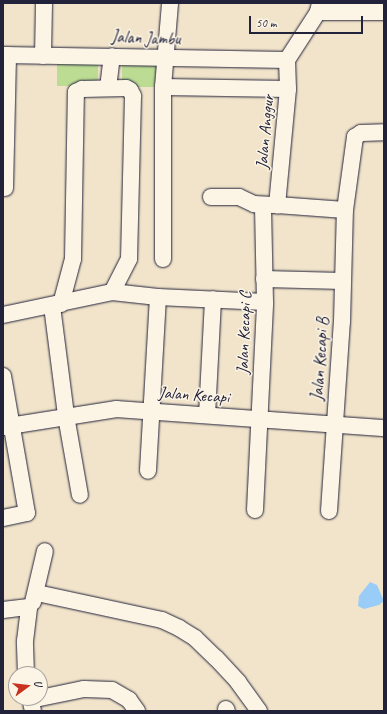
<!DOCTYPE html>
<html>
<head>
<meta charset="utf-8">
<style>
  body { margin:0 }
  #map { position:relative; width:387px; height:714px; overflow:hidden; background:#f1e4ca; font-family:Caveat,sans-serif }
  div>[style] { position:absolute }
  .green>* { inset:0; background:#bcdb93; transform-origin:0 0 }
  .water>* { inset:0; background:#99cdf7 }
  .roads { filter:drop-shadow(0 0 1px #22223b) drop-shadow(0 0 1px #22223b) }
  .street>* { height:16px; margin:-8px; padding:0 8px; transform-origin:8px; border-radius:8px; background:#fcf5e5 }
  span { translate:-50% -50%; white-space:nowrap; text-align:center; line-height:1.15; -webkit-text-stroke:3px #fcf5e5; paint-order:stroke }
  .street-label { font-size:17px; color:#22223b }
  .frame { position:absolute; inset:0; border:4px solid #22223b; pointer-events:none }
  .north { position:absolute; left:8px; top:666px; width:40px; height:40px; box-sizing:border-box; background:#fcf5e5; border:1px solid #a5a1a1; border-radius:50%; rotate:75deg; font-size:11px; font-weight:700; line-height:16px; text-align:center; color:#22223b }
  .north::after { content:''; display:block; margin:auto; width:14px; height:18px; background:#c8321e; clip-path:polygon(50% 0,100% 100%,50% 72%,0 100%) }
  .scale { position:absolute; left:249px; top:16px; width:114px; height:18px; box-sizing:border-box; border:2px solid #22223b; border-top:0; padding-left:5px; font-size:12px; line-height:14px; white-space:nowrap; color:#22223b; -webkit-text-stroke:3px #fcf5e5; paint-order:stroke }
</style>
</head>
<body>
<div id="map">
  <div class="green">
    <i style="left:57px;top:61px;width:41px;height:25px"></i>
    <i style="left:122px;top:62px;width:36px;height:25px"></i>
  </div>
  <div class="water">
    <i style="clip-path:polygon(370px 582px,377px 585px,384px 601px,379px 605px,364px 609px,358px 606px,359px 596px)"></i>
  </div>
  <div class="roads">
    <div class="street">
      <i style="left:320px;top:3px;width:9px;rotate:103deg"></i>
      <i style="left:318px;top:12px;width:57px;rotate:122.9deg"></i>
      <i style="left:287px;top:60px;width:29px;rotate:88deg"></i>
      <i style="left:288px;top:89px;width:117px;rotate:95.4deg"></i>
      <i style="left:277px;top:205px;width:68px;rotate:4.2deg"></i>
      <i style="left:318px;top:12px;width:66px"></i>
      <i style="left:3px;top:55px;width:284px;rotate:1deg"></i>
      <i style="left:43px;top:56px;width:53px;rotate:-88.9deg"></i>
      <i style="left:163px;top:87px;width:125px;rotate:0.9deg"></i>
      <i style="left:108px;top:88px;width:32px;rotate:-83deg"></i>
      <i style="left:5px;top:188px;width:133px;rotate:-88.7deg"></i>
      <i style="left:211px;top:197px;width:28px"></i>
      <i style="left:239px;top:197px;width:17px;rotate:25deg"></i>
      <i style="left:254px;top:204px;width:19px;rotate:3deg"></i>
      <i style="left:163px;top:259px;width:172px;rotate:-90deg"></i>
      <i style="left:163px;top:87px;width:84px;rotate:-85.2deg"></i>
      <i style="left:264px;top:279px;width:79px;rotate:1.5deg"></i>
      <i style="left:158px;top:297px;width:107px;rotate:2.7deg"></i>
      <i style="left:61px;top:304px;width:47px;rotate:-75.1deg"></i>
      <i style="left:73px;top:259px;width:167px;rotate:-89deg"></i>
      <i style="left:76px;top:92px;width:7px;rotate:-27deg"></i>
      <i style="left:82px;top:89px;width:44px;rotate:-1.3deg"></i>
      <i style="left:126px;top:88px;width:4px;rotate:27deg"></i>
      <i style="left:130px;top:90px;width:7px;rotate:63deg"></i>
      <i style="left:133px;top:96px;width:163px;rotate:91.4deg"></i>
      <i style="left:129px;top:259px;width:37px;rotate:117deg"></i>
      <i style="left:52px;top:306px;width:111px;rotate:82.7deg"></i>
      <i style="left:66px;top:416px;width:80px;rotate:80deg"></i>
      <i style="left:3px;top:315px;width:111px;rotate:-11.9deg"></i>
      <i style="left:112px;top:292px;width:46px;rotate:6.2deg"></i>
      <i style="left:158px;top:297px;width:174px;rotate:93.3deg"></i>
      <i style="left:3px;top:376px;width:139px;rotate:80.1deg"></i>
      <i style="left:27px;top:513px;width:25px;rotate:168deg"></i>
      <i style="left:207px;top:415px;width:116px;rotate:-87deg"></i>
      <i style="left:3px;top:427px;width:115px;rotate:-9deg"></i>
      <i style="left:117px;top:409px;width:268px;rotate:4.1deg"></i>
      <i style="left:255px;top:510px;width:208px;rotate:-87.2deg"></i>
      <i style="left:265px;top:302px;width:96px;rotate:-91.2deg"></i>
      <i style="left:329px;top:511px;width:189px;rotate:-86.1deg"></i>
      <i style="left:342px;top:322px;width:112px;rotate:-88.5deg"></i>
      <i style="left:345px;top:210px;width:74px;rotate:-82.2deg"></i>
      <i style="left:355px;top:137px;width:7px;rotate:-34deg"></i>
      <i style="left:361px;top:133px;width:23px;rotate:-2deg"></i>
      <i style="left:37px;top:593px;width:128px;rotate:12.2deg"></i>
      <i style="left:162px;top:620px;width:19px;rotate:25deg"></i>
      <i style="left:179px;top:628px;width:19px;rotate:32deg"></i>
      <i style="left:195px;top:638px;width:29px;rotate:44deg"></i>
      <i style="left:216px;top:658px;width:33px;rotate:47deg"></i>
      <i style="left:238px;top:682px;width:36px;rotate:54deg"></i>
      <i style="left:33px;top:602px;width:52px;rotate:-76.8deg"></i>
      <i style="left:3px;top:610px;width:26px;rotate:-7deg"></i>
      <i style="left:26px;top:674px;width:33px;rotate:-92deg"></i>
      <i style="left:25px;top:641px;width:34px;rotate:-83deg"></i>
      <i style="left:30px;top:698px;width:13px;rotate:77deg"></i>
      <i style="left:40px;top:698px;width:45px;rotate:-11.6deg"></i>
      <i style="left:84px;top:689px;width:28px;rotate:2deg"></i>
      <i style="left:112px;top:690px;width:20px;rotate:30deg"></i>
      <i style="left:129px;top:700px;width:14px;rotate:54deg"></i>
      <i style="left:226px;top:709px;width:2px;rotate:63deg"></i>
    </div>
  </div>
  <div class="street-label">
    <span style="left:146px;top:38px;rotate:2deg">Jalan Jambu</span>
    <span style="left:265px;top:132px;rotate:-85deg">Jalan Anggur</span>
    <span style="left:244px;top:333px;rotate:-88deg">Jalan Kecapi C</span>
    <span style="left:320px;top:359px;rotate:-86deg">Jalan Kecapi B</span>
    <span style="left:194px;top:395px;rotate:4deg">Jalan Kecapi</span>
  </div>
  <div class="frame"></div>
  <div class="north">U</div>
  <div class="scale">50 m</div>
</div>
</body>
</html>
